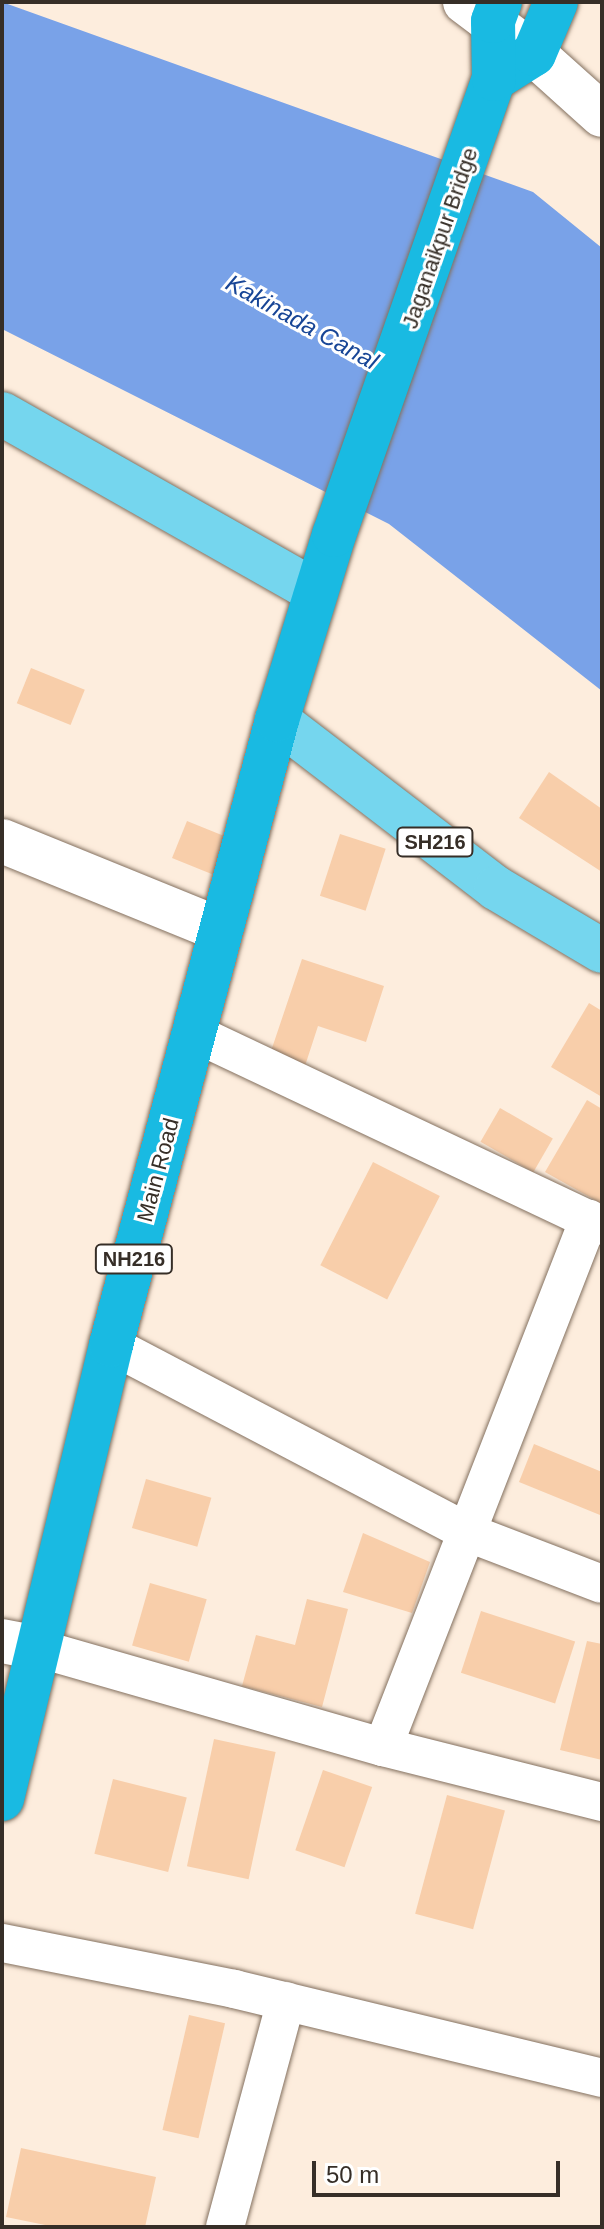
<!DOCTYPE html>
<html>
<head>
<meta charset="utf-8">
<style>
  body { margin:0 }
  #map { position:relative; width:604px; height:2229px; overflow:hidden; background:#fdeddd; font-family:Helvetica,sans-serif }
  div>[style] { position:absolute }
  .water>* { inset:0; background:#79a2e8 }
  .building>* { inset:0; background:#f8ceaa; transform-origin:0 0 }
  .roads { filter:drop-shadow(0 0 2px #83705f) drop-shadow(0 0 2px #83705f) }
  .street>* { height:38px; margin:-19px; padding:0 19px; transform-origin:19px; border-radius:19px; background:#fff }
  .secondary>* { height:44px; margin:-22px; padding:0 22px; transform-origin:22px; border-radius:22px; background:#fff }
  .primary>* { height:44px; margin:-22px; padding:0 22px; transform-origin:22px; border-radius:22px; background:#75d6ee }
  .highway>* { height:44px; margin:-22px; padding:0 22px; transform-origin:22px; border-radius:22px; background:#19bae2 }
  span { translate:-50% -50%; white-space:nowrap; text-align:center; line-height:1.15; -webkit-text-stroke:6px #fff; paint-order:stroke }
  .shield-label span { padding:2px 6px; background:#fff; border:2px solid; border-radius:6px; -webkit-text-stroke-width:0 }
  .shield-label { font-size:20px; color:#362e27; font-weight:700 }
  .street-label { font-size:22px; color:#362e27 }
  .water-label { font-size:24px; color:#174596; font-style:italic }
  .frame { position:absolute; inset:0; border:4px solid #362e27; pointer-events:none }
  .scale { position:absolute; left:312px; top:2161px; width:248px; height:36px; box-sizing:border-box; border:4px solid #362e27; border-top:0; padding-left:10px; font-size:24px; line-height:28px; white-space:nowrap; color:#362e27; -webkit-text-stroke:6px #fff; paint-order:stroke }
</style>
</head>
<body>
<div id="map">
  <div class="water">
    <i style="clip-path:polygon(2px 2px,533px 192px,602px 248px,602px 691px,389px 524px,2px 329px)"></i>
  </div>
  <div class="building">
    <i style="left:31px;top:668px;width:58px;height:38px;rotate:22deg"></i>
    <i style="clip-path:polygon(549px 772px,602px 809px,602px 872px,519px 818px)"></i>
    <i style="left:187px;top:821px;width:48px;height:40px;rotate:22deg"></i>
    <i style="left:340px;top:834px;width:48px;height:65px;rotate:18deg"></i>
    <i style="clip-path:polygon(302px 959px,384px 986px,366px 1042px,318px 1026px,304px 1069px,269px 1057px)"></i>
    <i style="clip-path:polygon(589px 1003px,602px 1011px,602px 1097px,551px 1067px)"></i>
    <i style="clip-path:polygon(587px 1100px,602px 1109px,602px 1204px,545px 1172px)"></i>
    <i style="left:500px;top:1108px;width:61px;height:39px;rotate:30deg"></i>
    <i style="left:373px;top:1162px;width:75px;height:116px;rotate:27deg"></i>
    <i style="clip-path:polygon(534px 1444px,602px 1472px,600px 1515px,519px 1482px)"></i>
    <i style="left:146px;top:1479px;width:68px;height:51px;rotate:16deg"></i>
    <i style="clip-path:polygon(363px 1533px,430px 1562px,412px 1613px,343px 1592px)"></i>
    <i style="left:150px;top:1583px;width:59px;height:65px;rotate:16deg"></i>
    <i style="clip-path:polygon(307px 1599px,348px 1609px,322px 1707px,242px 1686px,256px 1635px,295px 1645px)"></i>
    <i style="left:481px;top:1611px;width:99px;height:65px;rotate:18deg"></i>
    <i style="clip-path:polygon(587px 1641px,602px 1644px,602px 1760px,560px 1750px)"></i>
    <i style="left:214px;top:1739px;width:63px;height:130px;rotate:12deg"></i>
    <i style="left:323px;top:1770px;width:52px;height:85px;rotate:19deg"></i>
    <i style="left:113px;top:1779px;width:76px;height:77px;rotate:14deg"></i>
    <i style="left:447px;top:1795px;width:60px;height:123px;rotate:15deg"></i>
    <i style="left:189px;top:2015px;width:37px;height:118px;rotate:13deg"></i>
    <i style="clip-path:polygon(21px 2148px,156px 2177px,145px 2227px,55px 2227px,6px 2217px)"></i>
  </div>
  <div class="roads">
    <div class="street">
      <i style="left:194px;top:1033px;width:451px;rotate:25.3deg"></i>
      <i style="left:111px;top:1345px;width:404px;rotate:27.7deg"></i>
      <i style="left:469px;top:1533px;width:142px;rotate:21deg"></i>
      <i style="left:37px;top:1648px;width:360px;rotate:16deg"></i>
      <i style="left:383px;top:1747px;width:226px;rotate:14.1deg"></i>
      <i style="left:383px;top:1747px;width:567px;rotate:-68.69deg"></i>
      <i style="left:2px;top:1943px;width:237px;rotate:11.2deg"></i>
      <i style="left:234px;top:1989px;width:379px;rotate:13.6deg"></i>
      <i style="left:225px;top:2227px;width:234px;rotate:-74.9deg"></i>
    </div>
    <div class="secondary">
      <i style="left:465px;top:2px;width:86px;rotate:37deg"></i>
      <i style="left:534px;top:54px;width:91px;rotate:41.9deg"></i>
      <i style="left:2px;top:841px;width:234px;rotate:22.1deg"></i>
      <i style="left:2px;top:1641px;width:36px;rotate:11deg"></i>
    </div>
    <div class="primary">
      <i style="left:2px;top:414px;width:360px;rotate:29.5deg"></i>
      <i style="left:277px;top:720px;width:276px;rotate:37.5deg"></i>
      <i style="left:496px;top:888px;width:123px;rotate:30.7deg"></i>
    </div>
    <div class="highway">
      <i style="left:494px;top:79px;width:47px;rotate:-32deg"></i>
      <i style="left:534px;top:54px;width:56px;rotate:-67.1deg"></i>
      <i style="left:2px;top:1799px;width:467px;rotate:-76.5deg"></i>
      <i style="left:111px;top:1345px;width:647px;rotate:-75.13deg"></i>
      <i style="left:277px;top:720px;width:194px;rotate:-72.9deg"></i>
      <i style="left:334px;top:535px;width:483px;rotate:-70.7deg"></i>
      <i style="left:494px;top:79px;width:58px;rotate:-91deg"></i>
      <i style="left:493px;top:21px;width:20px;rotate:-70deg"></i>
    </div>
  </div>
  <div class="shield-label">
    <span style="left:435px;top:842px">SH216</span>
    <span style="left:134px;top:1259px">NH216</span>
  </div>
  <div class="street-label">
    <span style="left:440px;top:238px;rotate:-71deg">Jaganaikpur Bridge</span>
    <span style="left:158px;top:1170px;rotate:-75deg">Main Road</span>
  </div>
  <div class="water-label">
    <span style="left:302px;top:322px;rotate:29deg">Kakinada Canal</span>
  </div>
  <div class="frame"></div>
  <div class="scale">50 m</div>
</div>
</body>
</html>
